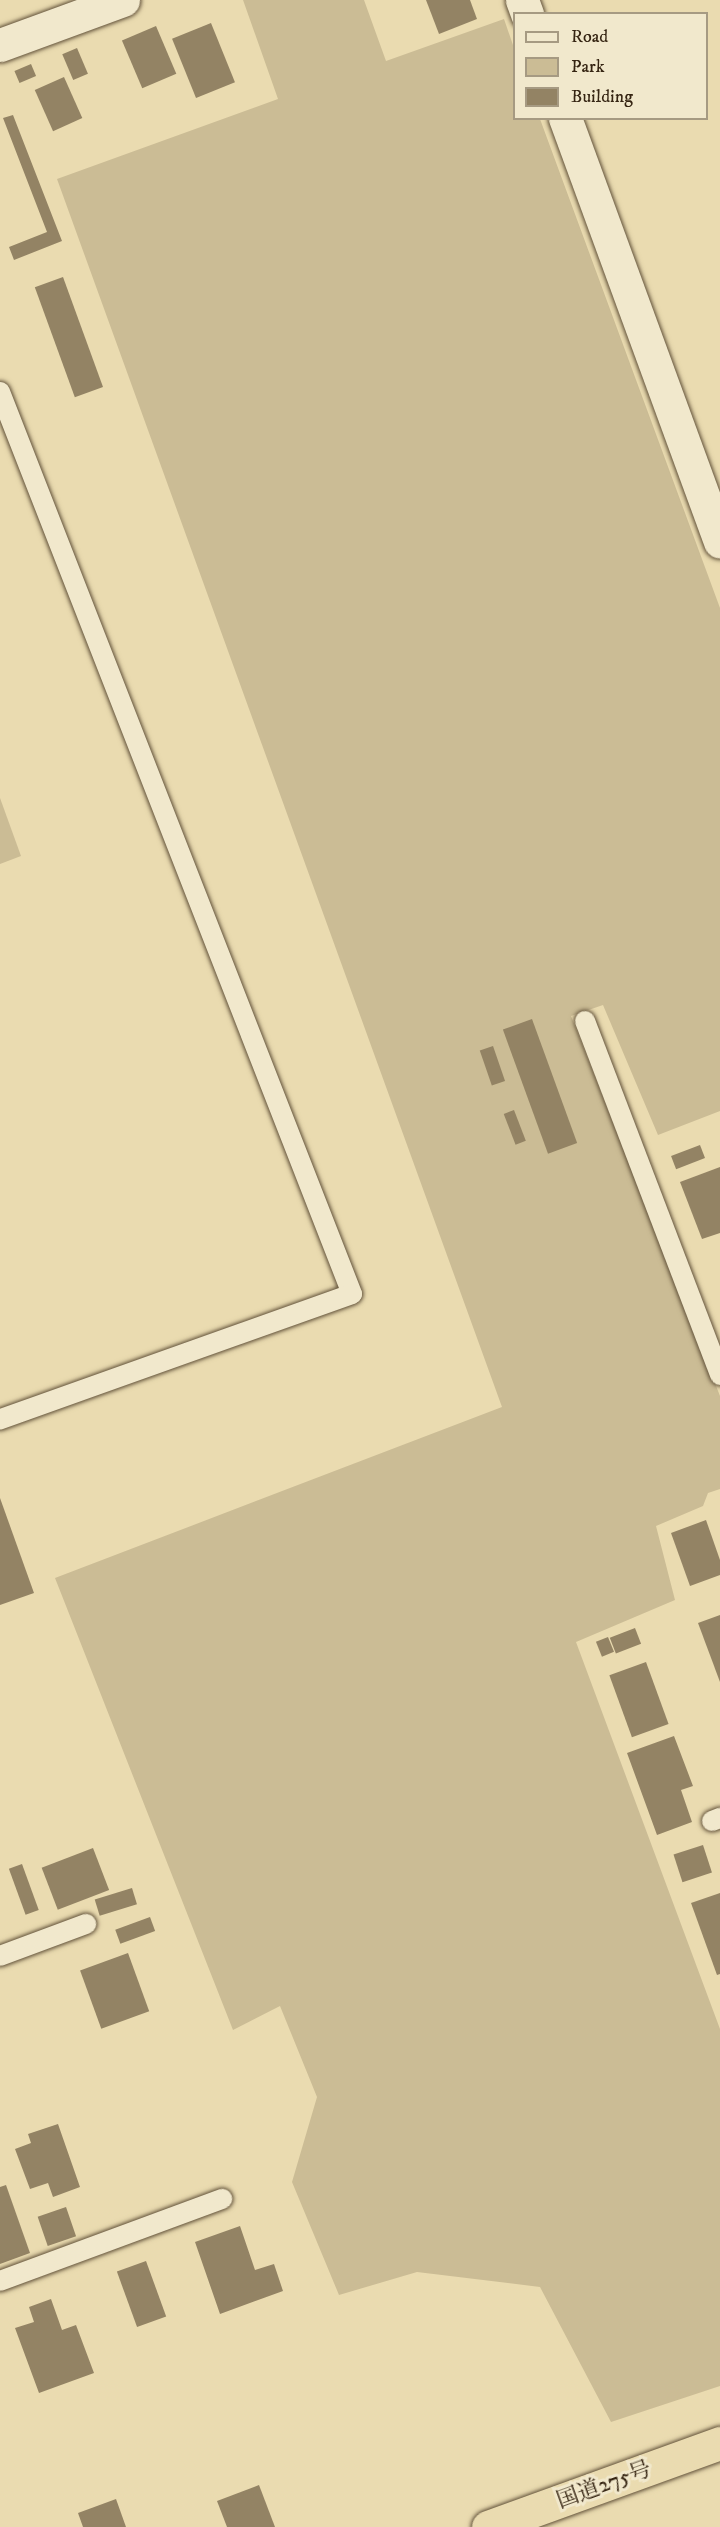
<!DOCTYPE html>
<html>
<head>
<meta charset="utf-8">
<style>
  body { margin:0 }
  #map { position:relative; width:720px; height:2527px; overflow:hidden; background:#eadbb0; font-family:"IM FELL DW Pica","Noto Serif JP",serif }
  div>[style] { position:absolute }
  .green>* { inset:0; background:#cbbc95 }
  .building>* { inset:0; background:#938364; transform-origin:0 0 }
  .roads { filter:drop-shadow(0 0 2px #62523a) drop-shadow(0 0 2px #62523a) }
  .lane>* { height:20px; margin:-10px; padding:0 10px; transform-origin:10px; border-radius:10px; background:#f1e8cc }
  .street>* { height:33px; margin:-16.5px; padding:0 16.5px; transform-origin:16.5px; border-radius:16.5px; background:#f1e8cc }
  .highway>* { height:33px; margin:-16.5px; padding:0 16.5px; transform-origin:16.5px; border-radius:16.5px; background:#eadbb0 }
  span { translate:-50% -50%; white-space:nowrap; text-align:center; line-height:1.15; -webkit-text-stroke:6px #f1e8cc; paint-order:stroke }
  .street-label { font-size:22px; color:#352412 }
  .legend { position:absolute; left:513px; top:12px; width:195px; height:108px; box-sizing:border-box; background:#f1e8cc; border:2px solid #a69a82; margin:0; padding:8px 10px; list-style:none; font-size:18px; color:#352412 }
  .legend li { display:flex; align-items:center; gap:12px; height:30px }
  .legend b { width:30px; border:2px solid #a69a82 }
</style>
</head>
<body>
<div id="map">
  <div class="green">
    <i style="clip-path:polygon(243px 0,364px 0,386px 61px,504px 19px,514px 48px,514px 118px,540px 119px,720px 608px,720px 1111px,658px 1135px,603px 1005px,571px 1016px,720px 1396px,720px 1489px,708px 1493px,703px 1506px,656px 1526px,675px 1600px,576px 1642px,720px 2029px,720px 2386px,611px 2422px,540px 2287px,417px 2272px,339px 2295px,292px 2182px,317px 2097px,280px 2006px,233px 2030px,55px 1578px,502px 1407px,57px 179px,278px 99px)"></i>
    <i style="clip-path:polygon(0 798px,21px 856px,0 864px)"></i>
  </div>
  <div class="building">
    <i style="clip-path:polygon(426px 0,470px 0,477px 19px,439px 34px)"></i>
    <i style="left:211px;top:23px;width:64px;height:42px;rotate:68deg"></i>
    <i style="left:156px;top:26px;width:52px;height:37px;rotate:67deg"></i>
    <i style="left:77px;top:48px;width:28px;height:16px;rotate:67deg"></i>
    <i style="left:31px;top:64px;width:13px;height:18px;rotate:67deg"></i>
    <i style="left:64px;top:77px;width:45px;height:32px;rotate:66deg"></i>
    <i style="clip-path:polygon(13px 115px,62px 241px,14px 260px,9px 247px,47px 232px,3px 118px)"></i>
    <i style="left:63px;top:277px;width:117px;height:30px;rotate:70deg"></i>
    <i style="left:532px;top:1019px;width:132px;height:31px;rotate:70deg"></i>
    <i style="left:493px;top:1046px;width:37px;height:14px;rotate:71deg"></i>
    <i style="left:514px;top:1110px;width:33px;height:11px;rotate:69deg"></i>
    <i style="left:700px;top:1145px;width:14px;height:31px;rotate:69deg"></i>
    <i style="clip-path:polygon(720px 1167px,720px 1233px,702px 1239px,680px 1182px)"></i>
    <i style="clip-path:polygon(0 1498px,34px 1593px,0 1605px)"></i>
    <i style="clip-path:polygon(706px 1520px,720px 1560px,720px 1575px,690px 1586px,671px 1533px)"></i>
    <i style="clip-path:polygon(720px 1615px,720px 1682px,698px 1623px)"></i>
    <i style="left:635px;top:1628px;width:17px;height:27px;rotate:69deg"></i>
    <i style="left:608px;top:1637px;width:16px;height:13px;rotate:68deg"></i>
    <i style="left:646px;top:1662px;width:66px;height:39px;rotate:70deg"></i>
    <i style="clip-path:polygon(674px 1736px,693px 1786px,681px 1790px,692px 1822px,657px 1835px,627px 1753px)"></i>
    <i style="left:703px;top:1845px;width:29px;height:31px;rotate:72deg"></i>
    <i style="left:93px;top:1848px;width:45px;height:55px;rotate:69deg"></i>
    <i style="left:22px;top:1864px;width:49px;height:14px;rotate:70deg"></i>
    <i style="left:132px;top:1888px;width:17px;height:39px;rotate:73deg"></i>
    <i style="clip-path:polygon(720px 1893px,720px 1974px,717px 1975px,691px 1903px)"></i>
    <i style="left:150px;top:1917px;width:15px;height:37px;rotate:70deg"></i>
    <i style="left:128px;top:1953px;width:62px;height:51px;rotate:70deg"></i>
    <i style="clip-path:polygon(58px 2124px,80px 2187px,53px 2197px,48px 2183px,30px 2189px,15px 2149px,31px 2143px,28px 2134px)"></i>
    <i style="clip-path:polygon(6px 2185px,30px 2253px,0 2264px,0 2187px)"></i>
    <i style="left:66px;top:2207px;width:31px;height:30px;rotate:71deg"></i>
    <i style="clip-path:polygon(240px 2226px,255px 2270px,274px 2264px,283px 2291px,220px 2314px,195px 2242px)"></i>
    <i style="left:146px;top:2261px;width:59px;height:31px;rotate:70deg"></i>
    <i style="clip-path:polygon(51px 2299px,62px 2330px,76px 2325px,94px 2373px,39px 2393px,15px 2328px,34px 2322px,29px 2307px)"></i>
    <i style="clip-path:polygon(259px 2485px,275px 2527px,227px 2527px,217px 2501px)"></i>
    <i style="clip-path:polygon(116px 2499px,126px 2527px,83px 2527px,78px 2513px)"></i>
  </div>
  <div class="roads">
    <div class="lane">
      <i style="left:0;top:392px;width:968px;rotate:68.68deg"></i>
      <i style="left:352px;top:1294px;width:374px;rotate:160.4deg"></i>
      <i style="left:585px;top:1021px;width:379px;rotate:69.1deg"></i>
      <i style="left:712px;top:1821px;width:9px;rotate:-21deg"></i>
      <i style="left:0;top:1956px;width:92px;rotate:-20.4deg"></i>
      <i style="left:0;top:2281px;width:237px;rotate:-20.3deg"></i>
    </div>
    <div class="street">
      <i style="left:522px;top:0;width:15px;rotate:70deg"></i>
      <i style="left:0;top:45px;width:131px;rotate:-20.1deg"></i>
      <i style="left:565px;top:118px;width:451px;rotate:69.9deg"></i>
    </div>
    <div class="highway">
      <i style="left:488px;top:2527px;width:247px;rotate:-19.9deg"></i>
    </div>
  </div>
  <div class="street-label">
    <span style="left:604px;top:2485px;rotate:-20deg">国道275号</span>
  </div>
  <ul class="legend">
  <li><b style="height:8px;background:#f1e8cc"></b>Road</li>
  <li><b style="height:16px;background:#cbbc95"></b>Park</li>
  <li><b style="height:16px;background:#938364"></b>Building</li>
  </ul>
</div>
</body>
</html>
